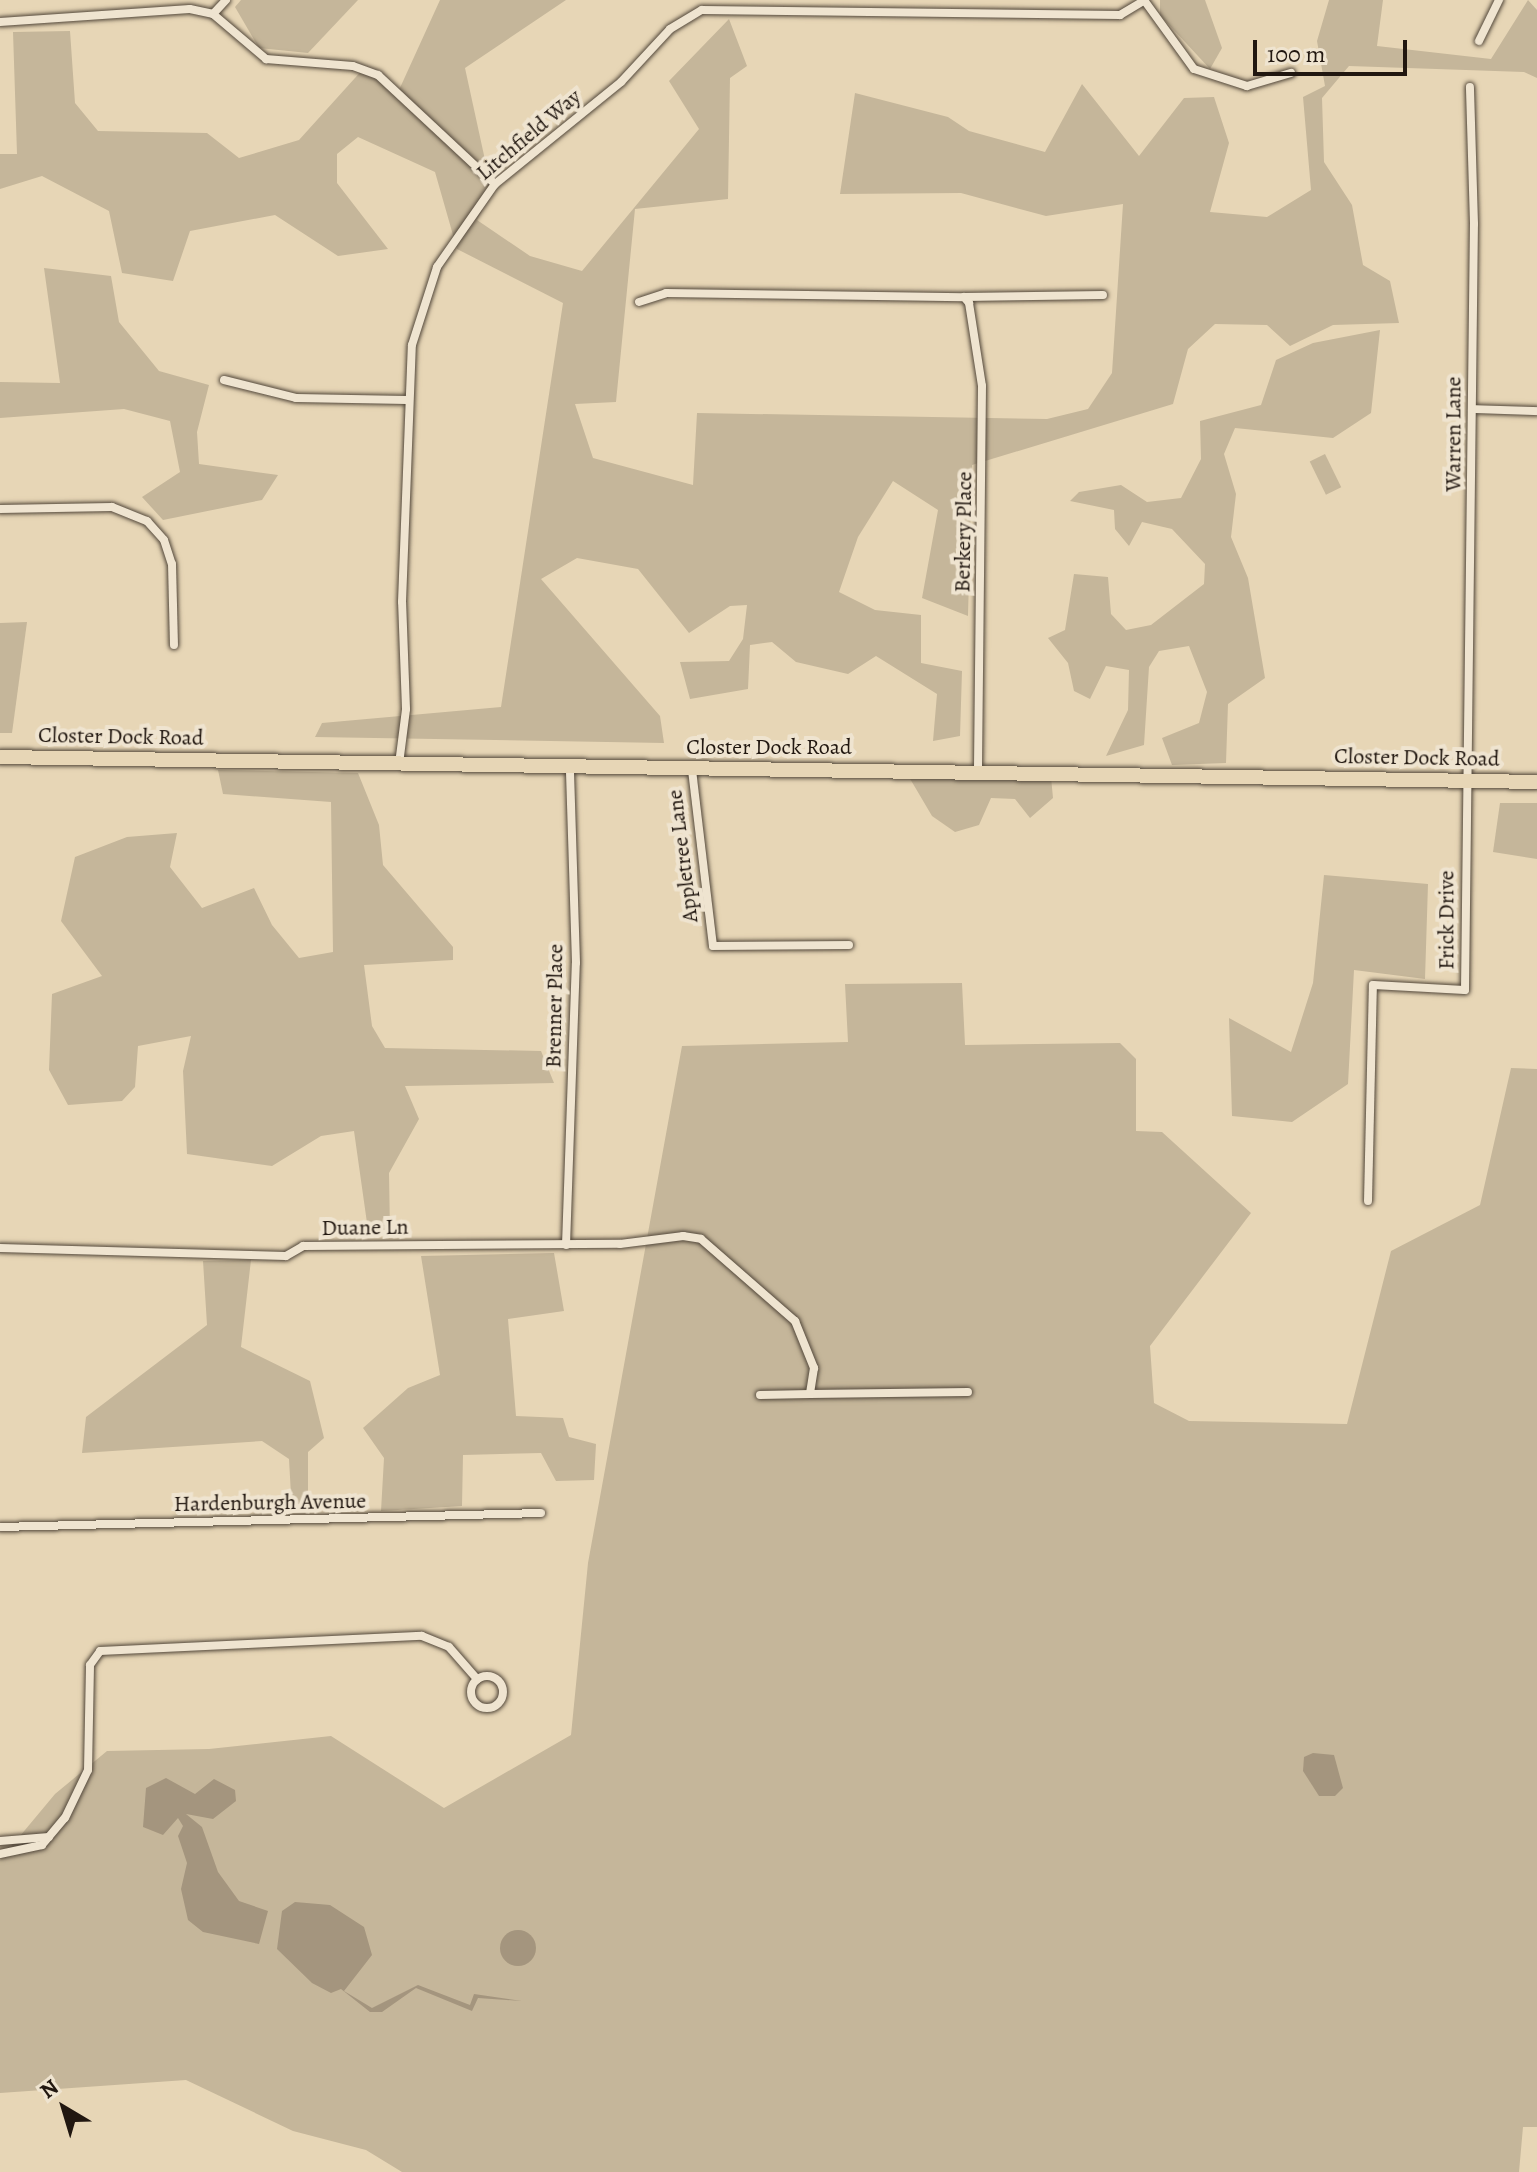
<!DOCTYPE html>
<html>
<head>
<meta charset="utf-8">
<style>
  body { margin:0 }
  #map { position:relative; width:1537px; height:2172px; overflow:hidden; background:#e7d6b6; font-family:Alegreya,serif }
  div>[style] { position:absolute }
  .green>* { inset:0; background:#c5b69a; transform-origin:0 0 }
  .water>* { inset:0; background:#a4957e }
  .round { border-radius:50% }
  .roads { filter:drop-shadow(0 0 2px #52473a) drop-shadow(0 0 2px #52473a) }
  .street>* { height:8px; margin:-4px; padding:0 4px; transform-origin:4px; border-radius:4px; background:#efe4d0 }
  .street>.ring { margin:-4px; padding:0; box-sizing:content-box; background:none; border:8px solid #efe4d0; border-radius:50% }
  .primary>* { height:14px; margin:-7px; padding:0 7px; transform-origin:7px; border-radius:7px; background:#e7d6b6 }
  span { translate:-50% -50%; white-space:nowrap; text-align:center; line-height:1.15; -webkit-text-stroke:8px #efe4d0; paint-order:stroke }
  .street-label { font-size:22px; color:#211710 }
  .north { position:absolute; left:24px; top:2068px; width:80px; height:80px; -webkit-text-stroke:6px #efe4d0; paint-order:stroke; rotate:322deg; font-size:22px; font-weight:700; line-height:32px; text-align:center; color:#211710 }
  .north::after { content:''; display:block; margin:auto; width:28px; height:36px; background:#211710; clip-path:polygon(50% 0,100% 100%,50% 72%,0 100%) }
  .scale { position:absolute; left:1253px; top:40px; width:154px; height:36px; box-sizing:border-box; border:4px solid #211710; border-top:0; padding-left:10px; font-size:24px; line-height:28px; white-space:nowrap; color:#211710; -webkit-text-stroke:6px #efe4d0; paint-order:stroke }
</style>
</head>
<body>
<div id="map">
  <div class="green">
    <i style="clip-path:polygon(241px 0,358px 0,308px 53px,259px 48px,235px 7px)"></i>
    <i style="clip-path:polygon(440px 0,566px 0,465px 68px,492px 192px,477px 220px,530px 256px,582px 271px,699px 129px,669px 81px,729px 19px,747px 66px,730px 78px,728px 199px,635px 209px,616px 402px,575px 404px,593px 458px,693px 485px,697px 413px,1047px 419px,1088px 409px,1112px 373px,1123px 204px,1046px 216px,961px 193px,840px 194px,855px 93px,948px 117px,969px 131px,1045px 152px,1082px 84px,1139px 156px,1184px 98px,1214px 97px,1229px 143px,1210px 212px,1267px 217px,1311px 190px,1303px 97px,1325px 86px,1317px 41px,1329px 0,1383px 0,1377px 46px,1491px 59px,1528px 0,1537px 10px,1537px 78px,1524px 72px,1349px 66px,1322px 98px,1324px 162px,1352px 205px,1363px 265px,1390px 281px,1399px 323px,1333px 325px,1290px 346px,1267px 325px,1215px 324px,1188px 349px,1173px 404px,972px 465px,968px 616px,922px 598px,938px 510px,893px 481px,858px 537px,839px 592px,875px 610px,921px 615px,921px 663px,962px 671px,960px 736px,933px 741px,937px 694px,876px 656px,848px 674px,796px 662px,772px 642px,750px 645px,748px 689px,690px 699px,680px 662px,729px 661px,743px 639px,747px 605px,730px 606px,689px 633px,638px 569px,577px 558px,541px 579px,660px 716px,664px 743px,315px 737px,322px 723px,501px 707px,563px 303px,457px 249px,435px 172px,358px 137px,337px 154px,337px 183px,388px 249px,338px 256px,275px 215px,190px 231px,173px 281px,122px 273px,109px 211px,42px 176px,0 189px,0 154px,17px 154px,13px 32px,70px 31px,75px 103px,98px 131px,207px 133px,239px 158px,299px 140px,364px 68px,399px 90px)"></i>
    <i style="clip-path:polygon(1160px 0,1205px 0,1222px 48px,1210px 69px,1160px 15px)"></i>
    <i style="clip-path:polygon(44px 268px,111px 276px,119px 322px,159px 371px,209px 385px,197px 432px,199px 464px,278px 475px,262px 500px,163px 520px,142px 497px,180px 472px,170px 421px,124px 409px,0 418px,0 382px,60px 383px)"></i>
    <i style="clip-path:polygon(1380px 330px,1371px 413px,1333px 438px,1235px 428px,1224px 454px,1236px 494px,1231px 537px,1248px 578px,1265px 678px,1228px 704px,1226px 763px,1172px 765px,1162px 738px,1199px 723px,1207px 692px,1189px 646px,1159px 651px,1149px 667px,1144px 745px,1106px 756px,1128px 710px,1129px 670px,1106px 666px,1090px 699px,1074px 691px,1068px 663px,1048px 638px,1065px 630px,1074px 574px,1108px 577px,1111px 614px,1126px 630px,1151px 625px,1204px 584px,1205px 564px,1172px 529px,1142px 522px,1129px 546px,1115px 529px,1114px 510px,1070px 501px,1079px 492px,1121px 485px,1147px 502px,1181px 498px,1201px 459px,1200px 421px,1261px 405px,1276px 360px,1313px 343px)"></i>
    <i style="left:1325px;top:454px;width:37px;height:17px;rotate:64deg"></i>
    <i style="clip-path:polygon(27px 622px,12px 733px,0 733px,0 623px)"></i>
    <i style="clip-path:polygon(218px 770px,358px 773px,379px 825px,383px 865px,453px 947px,453px 960px,364px 965px,372px 1026px,385px 1048px,541px 1051px,554px 1083px,405px 1086px,419px 1119px,389px 1173px,390px 1232px,368px 1230px,354px 1131px,321px 1136px,272px 1166px,187px 1154px,183px 1071px,191px 1036px,138px 1046px,135px 1087px,122px 1101px,68px 1105px,49px 1070px,52px 994px,102px 976px,61px 921px,75px 857px,127px 837px,177px 833px,170px 867px,202px 908px,254px 888px,272px 925px,299px 958px,333px 952px,331px 802px,223px 794px)"></i>
    <i style="clip-path:polygon(909px 777px,1051px 777px,1053px 798px,1030px 818px,1015px 799px,991px 798px,979px 825px,955px 832px,932px 816px)"></i>
    <i style="clip-path:polygon(1500px 803px,1537px 803px,1537px 859px,1493px 852px)"></i>
    <i style="clip-path:polygon(1324px 875px,1428px 884px,1425px 979px,1354px 970px,1348px 1084px,1292px 1122px,1232px 1116px,1229px 1018px,1291px 1052px,1313px 983px)"></i>
    <i style="clip-path:polygon(962px 983px,965px 1045px,1120px 1043px,1136px 1059px,1136px 1131px,1162px 1132px,1251px 1213px,1150px 1346px,1154px 1403px,1189px 1421px,1347px 1424px,1391px 1251px,1480px 1205px,1511px 1068px,1537px 1069px,1537px 2127px,1523px 2127px,1519px 2172px,402px 2172px,366px 2150px,293px 2131px,186px 2080px,0 2093px,0 1860px,55px 1794px,107px 1751px,209px 1749px,331px 1736px,444px 1808px,571px 1735px,588px 1563px,682px 1046px,848px 1042px,845px 984px)"></i>
    <i style="clip-path:polygon(554px 1253px,564px 1311px,508px 1319px,516px 1416px,563px 1418px,569px 1437px,596px 1444px,594px 1480px,556px 1481px,541px 1453px,463px 1455px,462px 1506px,381px 1511px,384px 1458px,363px 1428px,408px 1388px,440px 1375px,421px 1256px)"></i>
    <i style="clip-path:polygon(251px 1260px,241px 1347px,310px 1381px,324px 1438px,308px 1452px,308px 1514px,292px 1513px,289px 1459px,262px 1441px,82px 1453px,86px 1417px,207px 1325px,203px 1261px)"></i>
  </div>
  <div class="water">
    <i style="clip-path:polygon(1313px 1753px,1334px 1755px,1343px 1788px,1335px 1796px,1319px 1796px,1303px 1771px,1304px 1757px)"></i>
    <i style="clip-path:polygon(166px 1778px,195px 1794px,214px 1779px,235px 1790px,236px 1801px,213px 1819px,186px 1814px,202px 1827px,218px 1872px,239px 1901px,268px 1911px,259px 1944px,203px 1932px,188px 1920px,181px 1889px,187px 1863px,178px 1836px,183px 1826px,178px 1818px,163px 1835px,143px 1827px,146px 1788px)"></i>
    <i style="clip-path:polygon(295px 1902px,330px 1905px,364px 1927px,372px 1955px,344px 1991px,372px 2008px,418px 1985px,470px 2005px,474px 1994px,522px 2001px,478px 1998px,472px 2011px,416px 1988px,382px 2012px,370px 2012px,341px 1989px,331px 1993px,312px 1983px,277px 1949px,282px 1911px)"></i>
    <i class="round" style="left:500px;top:1930px;width:36px;height:36px"></i>
  </div>
  <div class="roads">
    <div class="street">
      <i style="left:1144px;top:0;width:85px;rotate:54.1deg"></i>
      <i style="left:1194px;top:69px;width:56px;rotate:17.8deg"></i>
      <i style="left:1247px;top:86px;width:46px;rotate:-16.5deg"></i>
      <i style="left:213px;top:14px;width:70px;rotate:40.3deg"></i>
      <i style="left:266px;top:59px;width:87px;rotate:4.6deg"></i>
      <i style="left:353px;top:66px;width:27px;rotate:20deg"></i>
      <i style="left:378px;top:75px;width:160px;rotate:43deg"></i>
      <i style="left:0;top:22px;width:190px;rotate:-3.9deg"></i>
      <i style="left:190px;top:9px;width:24px;rotate:12deg"></i>
      <i style="left:213px;top:14px;width:19px;rotate:-47deg"></i>
      <i style="left:1479px;top:41px;width:46px;rotate:-64deg"></i>
      <i style="left:964px;top:297px;width:139px;rotate:-0.8deg"></i>
      <i style="left:639px;top:302px;width:28px;rotate:-18deg"></i>
      <i style="left:666px;top:293px;width:298px;rotate:0.8deg"></i>
      <i style="left:964px;top:297px;width:8px;rotate:50deg"></i>
      <i style="left:969px;top:303px;width:84px;rotate:81.1deg"></i>
      <i style="left:982px;top:386px;width:384px;rotate:90.6deg"></i>
      <i style="left:224px;top:380px;width:74px;rotate:14deg"></i>
      <i style="left:296px;top:398px;width:111px;rotate:1deg"></i>
      <i style="left:1472px;top:409px;width:65px;rotate:1.8deg"></i>
      <i style="left:0;top:509px;width:112px;rotate:-1deg"></i>
      <i style="left:112px;top:507px;width:38px;rotate:22deg"></i>
      <i style="left:147px;top:521px;width:25px;rotate:48deg"></i>
      <i style="left:164px;top:540px;width:25px;rotate:72deg"></i>
      <i style="left:172px;top:564px;width:81px;rotate:88.6deg"></i>
      <i style="left:399px;top:764px;width:55px;rotate:-82.7deg"></i>
      <i style="left:406px;top:709px;width:107px;rotate:-92.1deg"></i>
      <i style="left:402px;top:602px;width:257px;rotate:-87.8deg"></i>
      <i style="left:412px;top:345px;width:82px;rotate:-72.2deg"></i>
      <i style="left:437px;top:267px;width:101px;rotate:-55.1deg"></i>
      <i style="left:495px;top:184px;width:162px;rotate:-39deg"></i>
      <i style="left:621px;top:82px;width:72px;rotate:-47.2deg"></i>
      <i style="left:670px;top:29px;width:37px;rotate:-31deg"></i>
      <i style="left:702px;top:10px;width:418px;rotate:0.7deg"></i>
      <i style="left:1120px;top:15px;width:29px;rotate:-31deg"></i>
      <i style="left:692px;top:770px;width:177px;rotate:83.2deg"></i>
      <i style="left:713px;top:946px;width:136px;rotate:-0.4deg"></i>
      <i style="left:1368px;top:1201px;width:216px;rotate:-88.7deg"></i>
      <i style="left:1373px;top:985px;width:92px;rotate:3.1deg"></i>
      <i style="left:1465px;top:990px;width:766px;rotate:-89.33deg"></i>
      <i style="left:1474px;top:224px;width:137px;rotate:-91.7deg"></i>
      <i style="left:566px;top:1245px;width:282px;rotate:-88deg"></i>
      <i style="left:576px;top:963px;width:194px;rotate:-91.8deg"></i>
      <i style="left:0;top:1248px;width:286px;rotate:1.6deg"></i>
      <i style="left:286px;top:1256px;width:20px;rotate:-30deg"></i>
      <i style="left:303px;top:1246px;width:317px;rotate:-0.4deg"></i>
      <i style="left:620px;top:1244px;width:64px;rotate:-7.2deg"></i>
      <i style="left:683px;top:1236px;width:18px;rotate:9deg"></i>
      <i style="left:701px;top:1239px;width:125px;rotate:41.1deg"></i>
      <i style="left:795px;top:1321px;width:51px;rotate:68deg"></i>
      <i style="left:814px;top:1368px;width:26px;rotate:99deg"></i>
      <i style="left:810px;top:1394px;width:158px;rotate:-0.7deg"></i>
      <i style="left:760px;top:1395px;width:50px;rotate:-1.1deg"></i>
      <i style="left:0;top:1527px;width:541px;rotate:-1.48deg"></i>
      <i class="ring" style="left:471px;top:1676px;width:24px;height:24px"></i>
      <i style="left:0;top:1841px;width:49px;rotate:-4.7deg"></i>
      <i style="left:0;top:1854px;width:43px;rotate:-12.1deg"></i>
      <i style="left:42px;top:1845px;width:35px;rotate:-50deg"></i>
      <i style="left:65px;top:1818px;width:53px;rotate:-64.4deg"></i>
      <i style="left:88px;top:1770px;width:105px;rotate:-88.9deg"></i>
      <i style="left:90px;top:1665px;width:17px;rotate:-54deg"></i>
      <i style="left:100px;top:1651px;width:322px;rotate:-2.7deg"></i>
      <i style="left:422px;top:1636px;width:29px;rotate:22deg"></i>
      <i style="left:449px;top:1647px;width:43px;rotate:48.8deg"></i>
    </div>
    <div class="primary">
      <i style="left:0;top:757px;width:1537px;rotate:0.93deg"></i>
    </div>
  </div>
  <div class="street-label">
    <span style="left:529px;top:135px;rotate:-40deg">Litchfield Way</span>
    <span style="left:1454px;top:434px;rotate:-90deg">Warren Lane</span>
    <span style="left:964px;top:532px;rotate:-89deg">Berkery Place</span>
    <span style="left:121px;top:737px;rotate:1deg">Closter Dock Road</span>
    <span style="left:769px;top:748px">Closter Dock Road</span>
    <span style="left:1417px;top:758px;rotate:1deg">Closter Dock Road</span>
    <span style="left:683px;top:856px;rotate:-97deg">Appletree Lane</span>
    <span style="left:1447px;top:920px;rotate:-90deg">Frick Drive</span>
    <span style="left:555px;top:1006px;rotate:-89deg">Brenner Place</span>
    <span style="left:365px;top:1228px;rotate:-1deg">Duane Ln</span>
    <span style="left:270px;top:1503px;rotate:-1deg">Hardenburgh Avenue</span>
  </div>
  <div class="north">N</div>
  <div class="scale">100 m</div>
</div>
</body>
</html>
